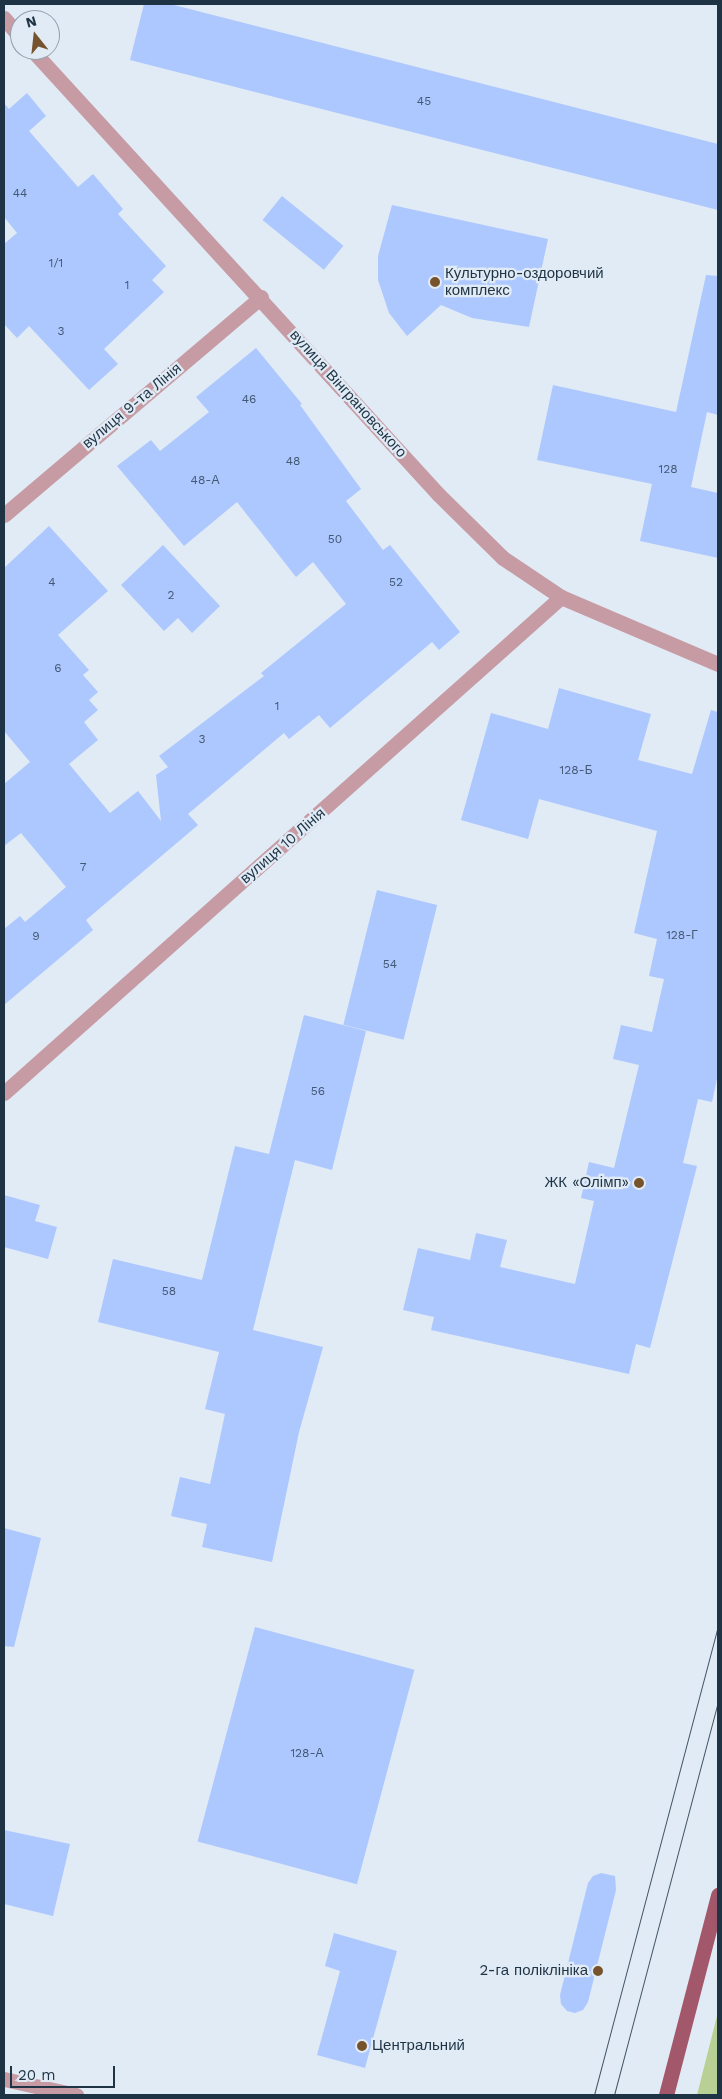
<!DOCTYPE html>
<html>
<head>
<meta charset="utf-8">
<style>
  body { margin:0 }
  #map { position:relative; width:722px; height:2099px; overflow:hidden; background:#e1ebf5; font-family:"Work Sans",sans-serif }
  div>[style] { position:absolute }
  .green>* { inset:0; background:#b9d094 }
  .building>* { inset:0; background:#adc7ff; transform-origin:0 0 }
  .minor>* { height:15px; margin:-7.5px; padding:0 7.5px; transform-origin:7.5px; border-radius:7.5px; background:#c69ba4 }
  .major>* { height:15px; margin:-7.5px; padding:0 7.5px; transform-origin:7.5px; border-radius:7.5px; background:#a2586a }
  .tram>* { height:1px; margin:-0.5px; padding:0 0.5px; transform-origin:0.5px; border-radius:0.5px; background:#425565 }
  .dots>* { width:14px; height:14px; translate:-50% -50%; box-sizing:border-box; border:2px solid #e1ebf5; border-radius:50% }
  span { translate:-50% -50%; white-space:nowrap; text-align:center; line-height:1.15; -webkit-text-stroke:4.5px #e1ebf5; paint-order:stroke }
  .number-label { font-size:12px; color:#425873 }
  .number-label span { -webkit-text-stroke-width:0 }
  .poi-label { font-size:15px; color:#1e3344 }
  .left { translate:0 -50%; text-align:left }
  .right { translate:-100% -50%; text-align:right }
  .street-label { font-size:15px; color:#1e3344 }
  .frame { position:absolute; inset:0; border:5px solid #1e3344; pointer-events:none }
  .north { position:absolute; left:10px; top:10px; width:50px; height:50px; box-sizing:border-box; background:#e1ebf5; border:1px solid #93a1ae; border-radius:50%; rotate:344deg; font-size:14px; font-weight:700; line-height:20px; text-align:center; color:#1e3344 }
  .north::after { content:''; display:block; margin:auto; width:18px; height:22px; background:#77532d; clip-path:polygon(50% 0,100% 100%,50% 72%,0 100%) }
  .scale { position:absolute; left:10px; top:2066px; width:105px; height:22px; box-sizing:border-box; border:2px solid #1e3344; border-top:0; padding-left:6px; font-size:15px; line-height:18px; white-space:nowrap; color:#1e3344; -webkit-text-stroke:4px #e1ebf5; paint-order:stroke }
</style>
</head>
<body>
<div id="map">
  <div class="green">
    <i style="clip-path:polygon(718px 2012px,718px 2095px,697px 2095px)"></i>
  </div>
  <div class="building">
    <i style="clip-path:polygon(144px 4px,170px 4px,718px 144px,718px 210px,130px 60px)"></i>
    <i style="clip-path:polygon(27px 93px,46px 116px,29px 131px,78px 187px,93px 174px,123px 209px,118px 214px,166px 266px,152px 280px,164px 292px,104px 349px,118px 364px,89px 390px,29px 326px,17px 338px,4px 324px,4px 244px,17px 233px,4px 217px,4px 103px,9px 109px)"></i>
    <i style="left:282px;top:196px;width:79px;height:31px;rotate:39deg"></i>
    <i style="clip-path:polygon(392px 205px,548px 239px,529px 327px,472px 318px,441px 305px,407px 336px,389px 313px,378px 280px,378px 256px)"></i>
    <i style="clip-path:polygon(706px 275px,718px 276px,718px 415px,707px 412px,691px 487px,718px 493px,718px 558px,640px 541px,652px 484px,537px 460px,553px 385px,676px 412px)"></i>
    <i style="clip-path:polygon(256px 348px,302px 404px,300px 405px,361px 489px,346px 501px,383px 550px,390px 545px,460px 632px,439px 650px,432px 642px,330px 728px,319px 715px,289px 739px,284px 733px,188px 814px,198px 825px,86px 920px,93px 930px,4px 1005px,4px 929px,20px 916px,25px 922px,66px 887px,21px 833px,4px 846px,4px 784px,30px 762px,4px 731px,4px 568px,49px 526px,108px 591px,58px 635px,89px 670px,83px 675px,98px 692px,89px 700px,98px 710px,84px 722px,98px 740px,69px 764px,110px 813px,138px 791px,161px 821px,156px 775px,168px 767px,159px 756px,264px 676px,261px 673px,346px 604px,313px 562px,296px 577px,237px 502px,184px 546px,117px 466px,151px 440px,160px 451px,209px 412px,196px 397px)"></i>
    <i style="clip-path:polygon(163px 545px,220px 606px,192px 633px,178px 618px,164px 631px,121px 585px)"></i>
    <i style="clip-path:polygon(559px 688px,651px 714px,638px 760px,692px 774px,711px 710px,718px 712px,718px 1074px,712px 1102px,698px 1099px,683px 1163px,697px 1166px,650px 1348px,636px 1344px,629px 1374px,431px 1330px,434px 1317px,403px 1310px,418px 1248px,470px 1260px,476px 1233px,507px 1240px,500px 1267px,575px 1284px,594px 1201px,581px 1198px,589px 1162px,614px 1168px,639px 1065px,613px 1059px,621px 1025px,652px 1032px,664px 979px,649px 976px,657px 939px,634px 933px,657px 831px,539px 799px,528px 839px,461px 820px,491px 713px,548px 729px)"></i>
    <i style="left:377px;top:890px;width:62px;height:139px;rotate:14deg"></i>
    <i style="clip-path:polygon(304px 1015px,366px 1031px,332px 1170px,295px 1160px,253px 1330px,323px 1347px,299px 1432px,272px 1562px,202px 1547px,207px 1524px,171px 1516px,180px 1477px,210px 1484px,225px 1414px,205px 1409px,219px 1352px,98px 1322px,113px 1259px,202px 1280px,235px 1146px,269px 1154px)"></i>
    <i style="clip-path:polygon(4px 1195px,40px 1205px,35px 1221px,57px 1227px,48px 1259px,4px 1247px)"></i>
    <i style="clip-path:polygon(4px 1528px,41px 1538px,14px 1647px,4px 1646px)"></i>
    <i style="left:255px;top:1627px;width:165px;height:222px;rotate:15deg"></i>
    <i style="clip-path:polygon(4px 1830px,70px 1844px,53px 1916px,4px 1904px)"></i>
    <i style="clip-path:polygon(601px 1873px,615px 1876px,616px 1890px,588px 2002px,583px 2010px,575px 2013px,567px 2011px,561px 2004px,560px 1995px,588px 1883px,593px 1876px)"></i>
    <i style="clip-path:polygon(334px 1933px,397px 1951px,365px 2068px,317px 2055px,340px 1971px,325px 1966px)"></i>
  </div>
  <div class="minor">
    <i style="left:4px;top:18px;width:25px;rotate:50deg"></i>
    <i style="left:32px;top:50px;width:602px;rotate:47.56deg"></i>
    <i style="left:438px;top:494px;width:91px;rotate:44.6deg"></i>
    <i style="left:503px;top:558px;width:70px;rotate:33.9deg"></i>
    <i style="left:561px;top:597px;width:171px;rotate:23.1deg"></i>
    <i style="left:4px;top:515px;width:337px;rotate:-40.3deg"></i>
    <i style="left:4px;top:1093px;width:746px;rotate:-41.68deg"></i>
    <i style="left:4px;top:2079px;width:74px;rotate:12.5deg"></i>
  </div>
  <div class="major">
    <i style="left:666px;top:2095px;width:207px;rotate:-75.4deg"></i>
  </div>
  <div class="tram">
    <i style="left:594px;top:2095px;width:484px;rotate:-75.2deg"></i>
    <i style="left:614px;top:2095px;width:408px;rotate:-75.2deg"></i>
  </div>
  <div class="dots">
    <i style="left:435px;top:282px;background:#77532d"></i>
    <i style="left:639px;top:1183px;background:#77532d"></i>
    <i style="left:598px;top:1971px;background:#77532d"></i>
    <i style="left:362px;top:2046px;background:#77532d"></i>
  </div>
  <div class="number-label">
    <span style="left:424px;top:102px">45</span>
    <span style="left:20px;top:194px">44</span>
    <span style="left:56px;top:264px">1/1</span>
    <span style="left:127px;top:286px">1</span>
    <span style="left:61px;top:332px">3</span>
    <span style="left:249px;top:400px">46</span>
    <span style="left:293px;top:462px">48</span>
    <span style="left:668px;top:470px">128</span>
    <span style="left:205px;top:481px">48-А</span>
    <span style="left:335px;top:540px">50</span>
    <span style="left:52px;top:583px">4</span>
    <span style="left:396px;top:583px">52</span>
    <span style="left:171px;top:596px">2</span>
    <span style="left:58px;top:669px">6</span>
    <span style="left:277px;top:707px">1</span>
    <span style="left:202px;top:740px">3</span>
    <span style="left:576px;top:771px">128-Б</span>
    <span style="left:83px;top:868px">7</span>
    <span style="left:682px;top:936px">128-Г</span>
    <span style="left:36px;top:937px">9</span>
    <span style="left:390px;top:965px">54</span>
    <span style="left:318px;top:1092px">56</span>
    <span style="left:169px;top:1292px">58</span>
    <span style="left:307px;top:1754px">128-А</span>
  </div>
  <div class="poi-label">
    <span class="left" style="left:445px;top:282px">Культурно-оздоровчий<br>комплекс</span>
    <span class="right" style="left:629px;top:1183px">ЖК «Олімп»</span>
    <span class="right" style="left:588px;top:1971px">2-га поліклініка</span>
    <span class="left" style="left:372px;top:2046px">Центральний</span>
  </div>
  <div class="street-label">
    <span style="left:348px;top:394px;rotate:48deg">вулиця Вінграновського</span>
    <span style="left:132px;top:406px;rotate:-40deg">вулиця 9-та Лінія</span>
    <span style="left:283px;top:846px;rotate:-41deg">вулиця 10 Лінія</span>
  </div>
  <div class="frame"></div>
  <div class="north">N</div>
  <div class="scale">20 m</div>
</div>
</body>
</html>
